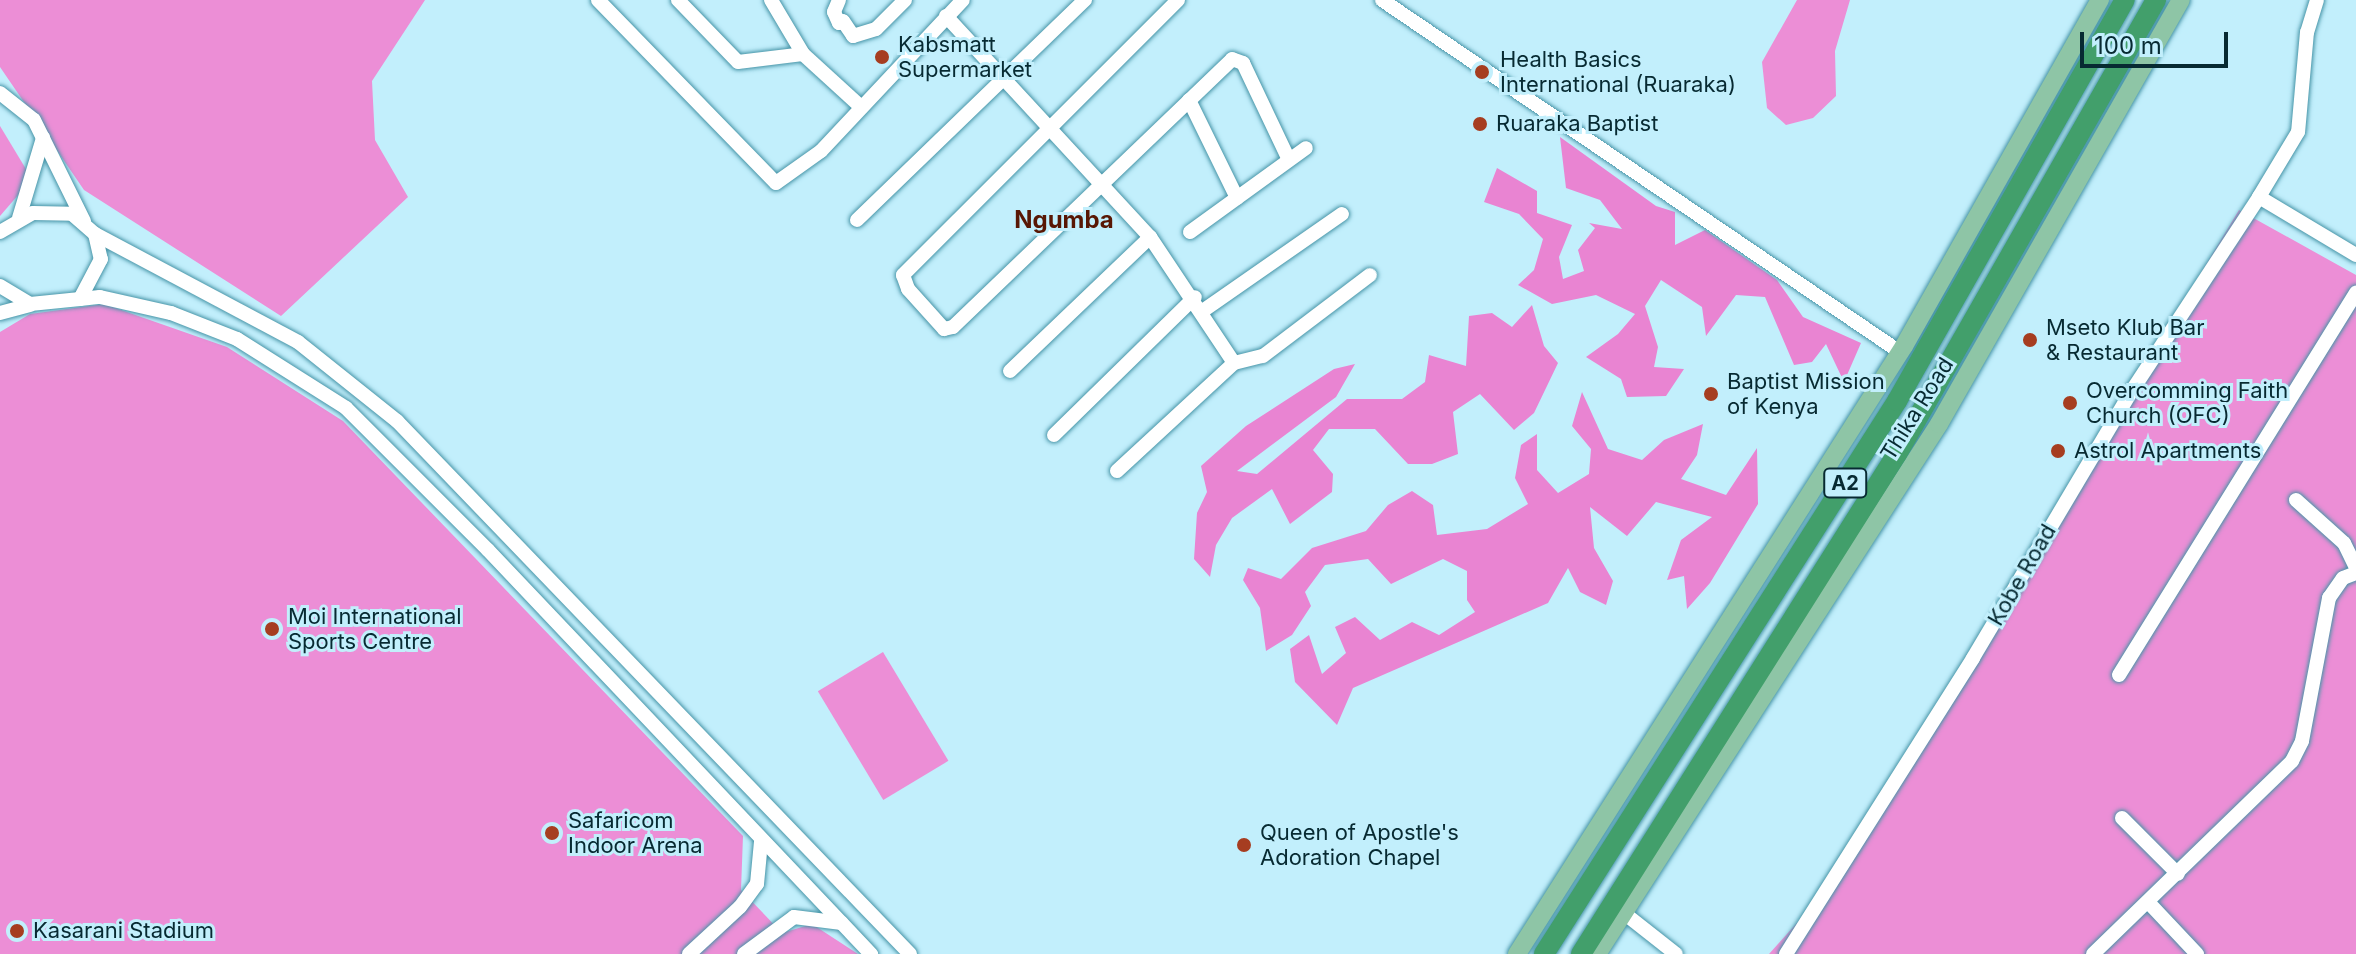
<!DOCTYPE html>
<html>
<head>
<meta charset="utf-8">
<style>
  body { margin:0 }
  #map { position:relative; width:2356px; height:954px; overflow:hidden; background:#c2effc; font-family:Inter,sans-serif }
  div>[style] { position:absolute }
  .green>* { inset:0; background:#ec8ed6; transform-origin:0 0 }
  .forest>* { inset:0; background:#e984d2 }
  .roads { filter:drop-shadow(0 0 2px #4694a7) drop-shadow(0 0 2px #4694a7) }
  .minor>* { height:14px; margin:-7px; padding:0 7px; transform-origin:7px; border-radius:7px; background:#fff }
  .major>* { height:18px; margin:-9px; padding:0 9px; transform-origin:9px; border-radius:9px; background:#8ec5a6 }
  .highway>* { height:20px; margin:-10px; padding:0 10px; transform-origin:10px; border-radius:10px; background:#429f6b }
  .dots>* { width:22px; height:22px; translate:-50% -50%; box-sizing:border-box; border:4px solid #c2effc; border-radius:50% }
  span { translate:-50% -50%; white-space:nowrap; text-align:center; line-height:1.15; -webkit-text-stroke:6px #c2effc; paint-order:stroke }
  .shield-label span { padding:2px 6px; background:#c2effc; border:2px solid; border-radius:6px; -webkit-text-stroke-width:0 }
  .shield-label { font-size:20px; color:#072a32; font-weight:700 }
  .poi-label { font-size:22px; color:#072a32 }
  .left { translate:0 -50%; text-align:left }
  .street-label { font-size:22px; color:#072a32 }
  .neighbourhood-label { font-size:24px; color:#581704; font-weight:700 }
  .scale { position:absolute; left:2080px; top:32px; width:148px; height:36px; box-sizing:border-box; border:4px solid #072a32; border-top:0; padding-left:10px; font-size:24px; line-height:28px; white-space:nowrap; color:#072a32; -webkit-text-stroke:6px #c2effc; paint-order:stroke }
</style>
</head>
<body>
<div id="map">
  <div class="green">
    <i style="clip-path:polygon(0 0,425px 0,372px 81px,375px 140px,408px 197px,281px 316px,84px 190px,0 67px)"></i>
    <i style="clip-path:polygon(1797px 0,1850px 0,1835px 51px,1836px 96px,1813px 118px,1786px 125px,1767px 108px,1762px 62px)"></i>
    <i style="clip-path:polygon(0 126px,32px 179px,0 216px)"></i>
    <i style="clip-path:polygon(2239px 210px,2356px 275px,2356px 954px,1769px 954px,1829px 887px)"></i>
    <i style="clip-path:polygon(104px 304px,227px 347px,343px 421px,743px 836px,741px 890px,782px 933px,812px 924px,858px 954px,0 954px,0 332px,30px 314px)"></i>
    <i style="left:883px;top:652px;width:127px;height:76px;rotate:59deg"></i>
  </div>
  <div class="forest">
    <i style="clip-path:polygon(1560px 137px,1656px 206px,1675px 212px,1675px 245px,1705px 230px,1777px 280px,1803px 317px,1861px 343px,1844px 382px,1826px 344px,1812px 362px,1794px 365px,1765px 297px,1736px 295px,1706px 336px,1702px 307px,1661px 280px,1645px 306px,1658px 347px,1654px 367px,1684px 369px,1666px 396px,1627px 397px,1621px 379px,1586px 357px,1618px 334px,1635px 314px,1596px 295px,1552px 304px,1518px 285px,1534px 270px,1543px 239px,1519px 214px,1484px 202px,1497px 168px,1537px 191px,1537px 213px,1572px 225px,1559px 257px,1563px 279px,1584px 271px,1578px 250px,1595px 228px,1589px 223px,1622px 229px,1600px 200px,1566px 188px)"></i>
    <i style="clip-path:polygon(1532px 305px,1544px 346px,1558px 363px,1534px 413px,1514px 430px,1480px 394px,1453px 412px,1458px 454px,1432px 464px,1408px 464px,1375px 429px,1329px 429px,1313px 450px,1333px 474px,1332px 492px,1290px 524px,1272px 489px,1232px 518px,1216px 545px,1210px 577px,1194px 559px,1197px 513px,1207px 492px,1201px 466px,1246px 426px,1334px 369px,1355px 364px,1336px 397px,1237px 471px,1257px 474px,1347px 399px,1402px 399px,1425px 382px,1429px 355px,1466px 366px,1469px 316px,1492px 313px,1512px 327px)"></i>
    <i style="clip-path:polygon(1582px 392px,1608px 449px,1642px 460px,1664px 440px,1703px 424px,1697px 455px,1681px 479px,1726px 495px,1757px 448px,1758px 504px,1710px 583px,1687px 609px,1684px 576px,1667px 580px,1681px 540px,1712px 517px,1656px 502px,1627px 536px,1590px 507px,1594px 548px,1613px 581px,1606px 605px,1580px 592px,1568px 568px,1548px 603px,1353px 688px,1337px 725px,1295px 682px,1290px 649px,1309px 635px,1322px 674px,1346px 653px,1335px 627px,1355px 617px,1380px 640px,1412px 622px,1439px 635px,1475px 612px,1467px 600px,1467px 571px,1443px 559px,1391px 584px,1368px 559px,1325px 565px,1305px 592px,1311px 606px,1292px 635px,1266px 651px,1260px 608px,1243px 580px,1248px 568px,1281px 579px,1312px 548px,1366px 531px,1388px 505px,1412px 491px,1433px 505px,1437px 535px,1487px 529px,1528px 504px,1515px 478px,1521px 445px,1537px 434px,1537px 470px,1558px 493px,1589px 474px,1591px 449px,1572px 426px)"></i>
  </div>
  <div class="roads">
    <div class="minor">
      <i style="left:598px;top:0;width:255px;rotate:45.8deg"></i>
      <i style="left:776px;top:183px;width:55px;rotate:-35.4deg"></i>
      <i style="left:821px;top:151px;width:207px;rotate:-46.8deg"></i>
      <i style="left:678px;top:0;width:86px;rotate:45.9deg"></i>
      <i style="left:738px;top:62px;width:65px;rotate:-7deg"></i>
      <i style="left:771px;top:0;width:63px;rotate:59.3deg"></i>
      <i style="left:803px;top:54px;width:79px;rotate:42.4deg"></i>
      <i style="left:839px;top:0;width:13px;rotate:113deg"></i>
      <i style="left:834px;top:12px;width:12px;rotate:66deg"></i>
      <i style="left:839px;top:23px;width:4px;rotate:-27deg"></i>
      <i style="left:843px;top:21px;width:18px;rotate:56deg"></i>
      <i style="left:853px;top:36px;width:24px;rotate:-17deg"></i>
      <i style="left:876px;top:29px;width:41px;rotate:-45deg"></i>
      <i style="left:1178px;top:0;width:389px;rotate:135deg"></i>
      <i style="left:903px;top:275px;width:15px;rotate:70deg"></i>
      <i style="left:908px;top:289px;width:54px;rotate:48deg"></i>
      <i style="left:944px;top:329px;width:9px;rotate:-13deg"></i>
      <i style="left:953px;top:327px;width:387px;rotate:-43.8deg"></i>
      <i style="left:1232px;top:59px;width:12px;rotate:20deg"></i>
      <i style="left:1243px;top:63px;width:107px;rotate:64.6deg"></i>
      <i style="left:1382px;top:0;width:626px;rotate:34.2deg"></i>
      <i style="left:2317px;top:0;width:34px;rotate:107deg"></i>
      <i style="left:2307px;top:32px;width:100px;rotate:95.1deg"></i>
      <i style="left:2298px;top:132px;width:76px;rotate:121deg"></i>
      <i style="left:2259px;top:197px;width:113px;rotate:30.9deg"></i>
      <i style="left:946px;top:16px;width:301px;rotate:47.3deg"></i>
      <i style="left:1150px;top:237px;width:151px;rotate:56.3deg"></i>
      <i style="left:0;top:93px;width:43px;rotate:38.5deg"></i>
      <i style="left:34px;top:120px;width:113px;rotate:63.7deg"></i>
      <i style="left:1189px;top:100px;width:109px;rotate:63.9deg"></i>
      <i style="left:19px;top:218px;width:84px;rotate:-73.3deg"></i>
      <i style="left:857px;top:220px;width:317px;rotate:-44deg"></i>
      <i style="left:0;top:232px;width:38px;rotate:-30deg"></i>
      <i style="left:33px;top:213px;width:39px;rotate:1deg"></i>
      <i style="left:72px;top:214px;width:30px;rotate:41deg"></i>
      <i style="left:95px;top:234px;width:26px;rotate:77deg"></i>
      <i style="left:101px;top:259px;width:45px;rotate:117.7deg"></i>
      <i style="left:80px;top:299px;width:50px;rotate:174.3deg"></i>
      <i style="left:30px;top:304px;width:35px;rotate:-149deg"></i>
      <i style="left:1190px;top:232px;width:143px;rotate:-35.9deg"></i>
      <i style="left:95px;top:234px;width:230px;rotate:28deg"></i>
      <i style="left:298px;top:342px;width:127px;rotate:38.6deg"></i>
      <i style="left:397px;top:421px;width:740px;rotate:46.1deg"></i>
      <i style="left:80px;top:299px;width:20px;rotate:-6deg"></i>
      <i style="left:100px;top:297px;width:73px;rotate:12.7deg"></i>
      <i style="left:171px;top:313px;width:71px;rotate:21.5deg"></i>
      <i style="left:237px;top:339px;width:129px;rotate:32.3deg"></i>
      <i style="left:346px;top:408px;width:201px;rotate:45deg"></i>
      <i style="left:488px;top:550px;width:557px;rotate:46.53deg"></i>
      <i style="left:1204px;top:310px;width:168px;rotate:-34.8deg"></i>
      <i style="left:0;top:313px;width:31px;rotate:-15deg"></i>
      <i style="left:1010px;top:371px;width:194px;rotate:-43.7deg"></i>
      <i style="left:1054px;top:435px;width:197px;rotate:-44.4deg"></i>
      <i style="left:1117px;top:471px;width:159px;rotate:-42.7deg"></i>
      <i style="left:1234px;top:363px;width:30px;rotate:-14deg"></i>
      <i style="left:1263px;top:356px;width:134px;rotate:-37.1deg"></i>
      <i style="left:2296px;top:500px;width:64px;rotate:41.9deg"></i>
      <i style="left:2344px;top:543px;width:28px;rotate:64deg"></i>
      <i style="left:2119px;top:675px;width:450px;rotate:-58.2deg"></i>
      <i style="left:2122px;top:818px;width:79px;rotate:45deg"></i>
      <i style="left:2149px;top:903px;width:70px;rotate:46.7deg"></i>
      <i style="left:1624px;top:913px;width:66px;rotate:38.3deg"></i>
      <i style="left:689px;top:954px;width:69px;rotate:-42.7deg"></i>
      <i style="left:740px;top:907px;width:29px;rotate:-54deg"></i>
      <i style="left:757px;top:884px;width:42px;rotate:-84.6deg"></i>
      <i style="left:744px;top:954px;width:62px;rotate:-36.5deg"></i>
      <i style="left:794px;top:917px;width:48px;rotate:7.1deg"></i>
      <i style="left:1786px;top:954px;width:350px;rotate:-57.7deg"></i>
      <i style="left:1973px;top:658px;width:313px;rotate:-59.3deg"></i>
      <i style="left:2133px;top:389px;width:230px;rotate:-56.7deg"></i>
      <i style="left:2093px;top:954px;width:277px;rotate:-44.1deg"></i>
      <i style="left:2292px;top:761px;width:22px;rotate:-63deg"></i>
      <i style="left:2302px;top:741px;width:146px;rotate:-79.3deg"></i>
      <i style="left:2329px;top:598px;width:24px;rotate:-55deg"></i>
      <i style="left:2343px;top:578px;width:14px;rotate:-21deg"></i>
    </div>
    <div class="major">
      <i style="left:1517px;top:954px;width:721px;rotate:-57.52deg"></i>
      <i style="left:1904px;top:346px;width:398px;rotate:-60.5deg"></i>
      <i style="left:1597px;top:954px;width:631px;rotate:-57.17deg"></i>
      <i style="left:1939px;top:424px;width:488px;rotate:-60.3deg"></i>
    </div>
    <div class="highway">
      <i style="left:1544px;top:954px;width:656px;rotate:-57.45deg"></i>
      <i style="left:1897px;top:401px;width:461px;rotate:-60.4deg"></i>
      <i style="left:1581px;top:954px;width:591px;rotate:-57.71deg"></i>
      <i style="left:1897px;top:454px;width:523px;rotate:-60.3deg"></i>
    </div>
  </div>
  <div class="dots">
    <i style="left:882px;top:57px;background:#a63d20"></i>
    <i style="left:1482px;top:72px;background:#a63d20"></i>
    <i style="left:1480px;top:124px;background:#a63d20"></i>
    <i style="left:2030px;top:340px;background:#a63d20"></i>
    <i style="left:1711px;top:394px;background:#a63d20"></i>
    <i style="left:2070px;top:403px;background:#a63d20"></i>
    <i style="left:2058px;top:451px;background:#a63d20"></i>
    <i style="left:272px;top:629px;background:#a63d20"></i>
    <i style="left:552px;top:833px;background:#a63d20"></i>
    <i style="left:1244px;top:845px;background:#a63d20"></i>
    <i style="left:17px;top:931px;background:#a63d20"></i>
  </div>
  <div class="shield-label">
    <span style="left:1845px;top:483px">A2</span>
  </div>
  <div class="poi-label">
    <span class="left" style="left:898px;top:57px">Kabsmatt<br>Supermarket</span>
    <span class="left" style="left:1500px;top:72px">Health Basics<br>International (Ruaraka)</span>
    <span class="left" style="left:1496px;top:124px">Ruaraka Baptist</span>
    <span class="left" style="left:2046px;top:340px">Mseto Klub Bar<br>&amp; Restaurant</span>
    <span class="left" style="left:1727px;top:394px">Baptist Mission<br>of Kenya</span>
    <span class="left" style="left:2086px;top:403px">Overcomming Faith<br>Church (OFC)</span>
    <span class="left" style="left:2074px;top:451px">Astrol Apartments</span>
    <span class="left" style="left:288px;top:629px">Moi International<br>Sports Centre</span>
    <span class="left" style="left:568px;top:833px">Safaricom<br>Indoor Arena</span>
    <span class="left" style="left:1260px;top:845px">Queen of Apostle's<br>Adoration Chapel</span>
    <span class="left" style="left:33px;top:931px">Kasarani Stadium</span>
  </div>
  <div class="street-label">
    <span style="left:1917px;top:409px;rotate:-58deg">Thika Road</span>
    <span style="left:2022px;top:575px;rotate:-60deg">Kobe Road</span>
  </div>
  <div class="neighbourhood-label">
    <span style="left:1064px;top:220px">Ngumba</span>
  </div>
  <div class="scale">100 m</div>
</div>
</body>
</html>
